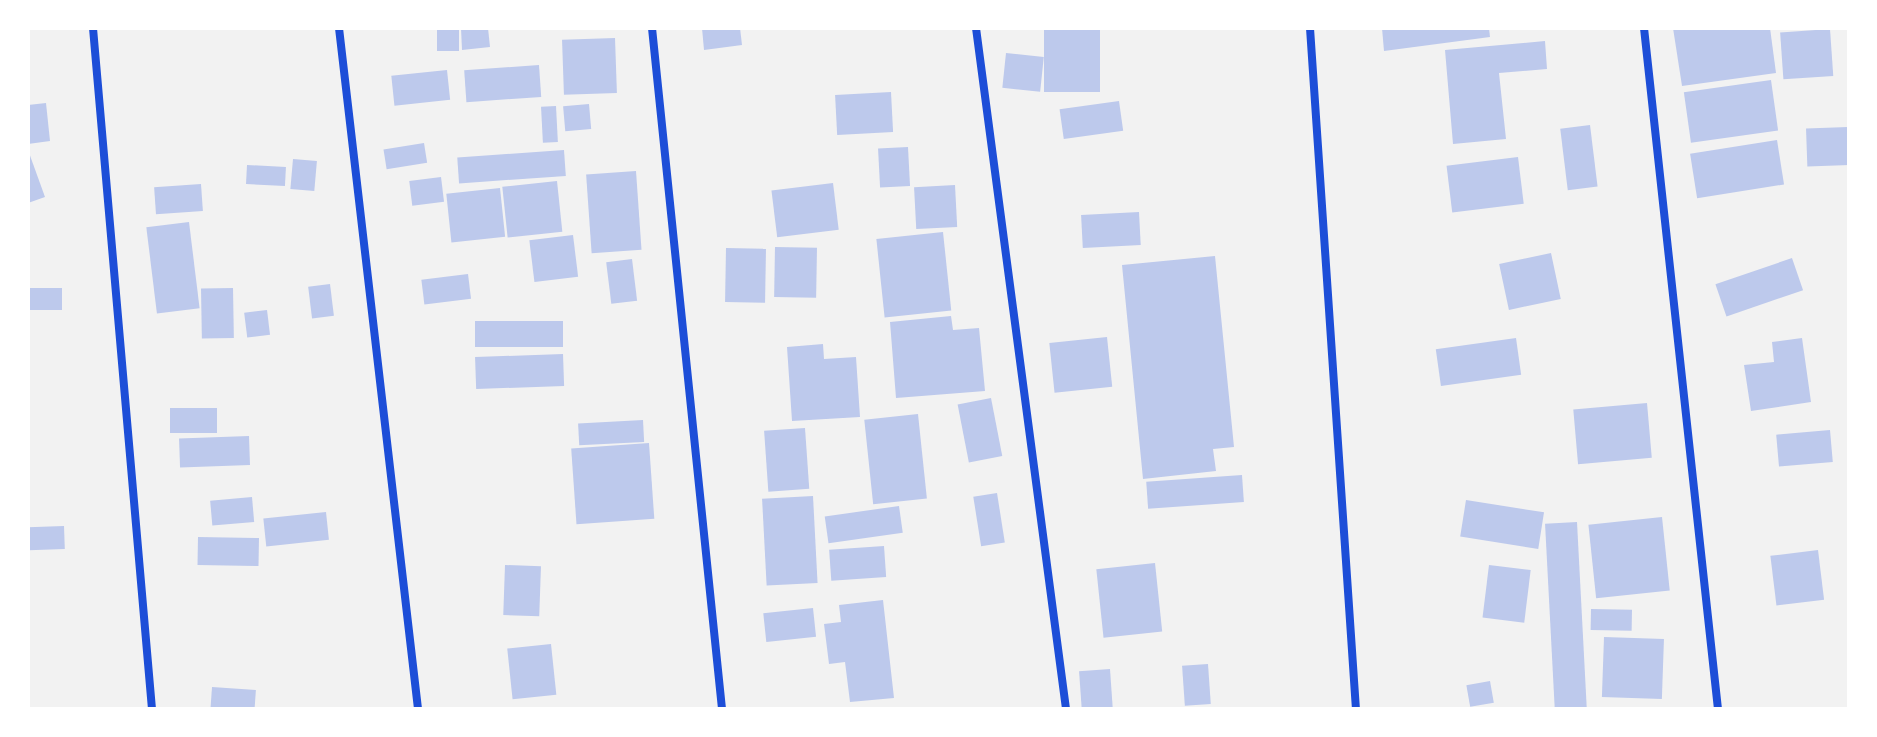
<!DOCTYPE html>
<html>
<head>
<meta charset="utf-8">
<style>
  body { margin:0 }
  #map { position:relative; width:1877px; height:737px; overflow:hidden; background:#f2f2f2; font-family:"DejaVu Sans",sans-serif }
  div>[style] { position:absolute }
  .building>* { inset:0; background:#bdc9ec; transform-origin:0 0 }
  .minor>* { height:8px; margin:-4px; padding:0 4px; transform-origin:4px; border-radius:4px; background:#1d4ed8 }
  span { translate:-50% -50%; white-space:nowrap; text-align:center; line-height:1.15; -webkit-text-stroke:7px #fff; paint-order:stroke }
  .frame { position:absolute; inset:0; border:30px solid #fff; pointer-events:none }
</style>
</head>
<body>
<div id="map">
  <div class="building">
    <i style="left:437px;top:28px;width:22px;height:23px"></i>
    <i style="clip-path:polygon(461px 28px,488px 28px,490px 47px,462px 50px)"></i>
    <i style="clip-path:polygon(702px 28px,740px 28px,742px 45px,704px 50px)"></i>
    <i style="left:1044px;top:28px;width:56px;height:64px"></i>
    <i style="clip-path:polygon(1382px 28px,1489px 28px,1490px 37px,1384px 51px)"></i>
    <i style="clip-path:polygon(1673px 28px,1770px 28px,1776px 73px,1682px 86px)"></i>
    <i style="left:1830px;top:29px;width:47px;height:50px;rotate:86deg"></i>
    <i style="left:615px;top:38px;width:55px;height:53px;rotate:88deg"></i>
    <i style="clip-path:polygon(1545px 41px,1547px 69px,1499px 73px,1506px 139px,1453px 144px,1445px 50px)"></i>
    <i style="left:1006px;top:53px;width:38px;height:35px;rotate:6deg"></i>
    <i style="left:539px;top:65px;width:32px;height:75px;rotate:86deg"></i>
    <i style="left:447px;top:70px;width:30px;height:56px;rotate:84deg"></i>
    <i style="left:1771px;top:80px;width:51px;height:88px;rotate:82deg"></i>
    <i style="left:891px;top:92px;width:40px;height:56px;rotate:87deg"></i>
    <i style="left:1119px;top:101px;width:30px;height:60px;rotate:82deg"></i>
    <i style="clip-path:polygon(46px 103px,50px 141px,28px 144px,28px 105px)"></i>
    <i style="left:589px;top:104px;width:25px;height:26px;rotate:85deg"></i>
    <i style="left:556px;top:106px;width:36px;height:15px;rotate:87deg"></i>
    <i style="left:1590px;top:125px;width:62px;height:30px;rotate:83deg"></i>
    <i style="left:1848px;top:127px;width:38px;height:42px;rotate:88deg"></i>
    <i style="left:1777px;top:140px;width:45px;height:88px;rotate:81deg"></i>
    <i style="left:424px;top:143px;width:20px;height:41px;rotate:81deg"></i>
    <i style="left:908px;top:147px;width:39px;height:30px;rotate:87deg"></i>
    <i style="clip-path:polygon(28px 150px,45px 197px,28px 203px)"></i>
    <i style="left:564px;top:150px;width:26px;height:107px;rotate:86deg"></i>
    <i style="left:1518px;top:157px;width:47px;height:72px;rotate:83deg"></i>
    <i style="left:293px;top:159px;width:24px;height:30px;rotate:5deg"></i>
    <i style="left:247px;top:165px;width:39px;height:19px;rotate:3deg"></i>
    <i style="left:636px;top:171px;width:79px;height:50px;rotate:86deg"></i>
    <i style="left:441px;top:177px;width:25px;height:32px;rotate:83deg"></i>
    <i style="left:557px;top:181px;width:51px;height:55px;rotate:84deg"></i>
    <i style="left:833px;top:183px;width:47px;height:62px;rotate:83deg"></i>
    <i style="left:201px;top:184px;width:27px;height:47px;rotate:86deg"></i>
    <i style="left:955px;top:185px;width:42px;height:41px;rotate:87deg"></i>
    <i style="left:500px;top:188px;width:49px;height:54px;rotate:84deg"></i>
    <i style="left:1139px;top:212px;width:33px;height:58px;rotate:87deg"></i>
    <i style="left:189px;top:222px;width:87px;height:43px;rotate:83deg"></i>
    <i style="left:943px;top:232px;width:79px;height:67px;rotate:84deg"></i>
    <i style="left:573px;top:235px;width:42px;height:44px;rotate:83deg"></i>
    <i style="left:775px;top:247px;width:42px;height:50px;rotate:1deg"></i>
    <i style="left:726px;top:248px;width:40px;height:54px;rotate:1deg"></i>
    <i style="left:1551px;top:253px;width:47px;height:53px;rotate:78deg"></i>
    <i style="clip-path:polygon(1215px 256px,1234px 447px,1213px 449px,1216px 471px,1143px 479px,1122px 265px)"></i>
    <i style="left:1792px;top:258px;width:34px;height:81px;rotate:71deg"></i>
    <i style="left:632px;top:259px;width:42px;height:26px;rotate:83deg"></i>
    <i style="left:468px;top:274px;width:25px;height:47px;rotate:83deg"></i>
    <i style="left:330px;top:284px;width:32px;height:22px;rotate:83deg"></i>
    <i style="left:28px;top:288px;width:34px;height:22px"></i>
    <i style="left:233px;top:288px;width:50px;height:32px;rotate:89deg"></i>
    <i style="left:267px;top:310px;width:25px;height:23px;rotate:83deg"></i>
    <i style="clip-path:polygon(951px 316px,953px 330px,979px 328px,985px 391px,896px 398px,890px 322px)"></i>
    <i style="left:563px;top:321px;width:26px;height:88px;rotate:90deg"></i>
    <i style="left:1107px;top:337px;width:50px;height:58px;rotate:84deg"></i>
    <i style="left:1516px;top:338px;width:37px;height:81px;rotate:82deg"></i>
    <i style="clip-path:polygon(1802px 338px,1811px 402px,1751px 411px,1744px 365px,1774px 362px,1772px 342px)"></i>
    <i style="clip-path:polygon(823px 344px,824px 359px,856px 357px,860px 417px,792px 421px,787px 347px)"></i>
    <i style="left:563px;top:354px;width:32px;height:88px;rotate:88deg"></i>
    <i style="left:991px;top:398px;width:59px;height:34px;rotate:79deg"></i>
    <i style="left:1647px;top:403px;width:55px;height:74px;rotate:85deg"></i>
    <i style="left:170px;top:408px;width:47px;height:25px"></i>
    <i style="left:918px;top:414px;width:85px;height:54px;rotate:84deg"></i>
    <i style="left:643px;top:420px;width:22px;height:65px;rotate:87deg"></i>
    <i style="left:805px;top:428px;width:61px;height:41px;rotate:86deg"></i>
    <i style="left:1830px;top:430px;width:32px;height:54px;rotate:85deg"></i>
    <i style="left:249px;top:436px;width:29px;height:70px;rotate:88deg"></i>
    <i style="left:649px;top:443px;width:76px;height:78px;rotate:86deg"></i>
    <i style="left:1242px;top:475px;width:27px;height:96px;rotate:86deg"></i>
    <i style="left:997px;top:493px;width:50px;height:24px;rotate:81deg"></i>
    <i style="left:813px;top:496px;width:87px;height:51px;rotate:87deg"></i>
    <i style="left:252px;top:497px;width:25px;height:42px;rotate:85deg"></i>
    <i style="left:1466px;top:500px;width:79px;height:37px;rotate:9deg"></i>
    <i style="left:899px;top:506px;width:27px;height:75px;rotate:82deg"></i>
    <i style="left:326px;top:512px;width:28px;height:63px;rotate:84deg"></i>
    <i style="left:1662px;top:517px;width:74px;height:74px;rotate:84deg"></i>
    <i style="left:1577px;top:522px;width:187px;height:32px;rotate:87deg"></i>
    <i style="left:64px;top:526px;width:23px;height:36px;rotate:88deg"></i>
    <i style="left:198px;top:537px;width:61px;height:28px;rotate:1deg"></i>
    <i style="left:884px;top:546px;width:31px;height:55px;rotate:86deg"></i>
    <i style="left:1818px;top:550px;width:50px;height:48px;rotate:83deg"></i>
    <i style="left:1155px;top:563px;width:69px;height:59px;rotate:84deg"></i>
    <i style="left:505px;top:565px;width:36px;height:50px;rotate:2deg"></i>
    <i style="left:1489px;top:565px;width:42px;height:53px;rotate:7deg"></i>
    <i style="clip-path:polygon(883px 600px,894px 698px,850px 702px,845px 662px,829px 664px,824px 624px,841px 622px,839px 605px)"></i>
    <i style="left:813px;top:608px;width:29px;height:50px;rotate:84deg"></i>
    <i style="left:1591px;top:609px;width:41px;height:21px;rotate:1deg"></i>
    <i style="left:1604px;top:637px;width:60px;height:60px;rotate:2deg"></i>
    <i style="left:551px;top:644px;width:51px;height:44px;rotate:84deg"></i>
    <i style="left:1208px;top:664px;width:40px;height:26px;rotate:86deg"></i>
    <i style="left:1110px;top:669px;width:40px;height:31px;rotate:86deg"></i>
    <i style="left:1490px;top:681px;width:22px;height:24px;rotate:80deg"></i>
    <i style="left:212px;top:687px;width:44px;height:22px;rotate:4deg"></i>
  </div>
  <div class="minor">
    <i style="left:93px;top:28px;width:684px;rotate:85.05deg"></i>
    <i style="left:339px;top:28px;width:686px;rotate:83.38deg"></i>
    <i style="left:652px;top:28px;width:685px;rotate:84.13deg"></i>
    <i style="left:976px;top:28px;width:687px;rotate:82.47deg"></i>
    <i style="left:1310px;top:28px;width:683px;rotate:86.14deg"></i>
    <i style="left:1644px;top:28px;width:685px;rotate:83.8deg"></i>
  </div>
  <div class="frame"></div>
</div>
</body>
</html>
